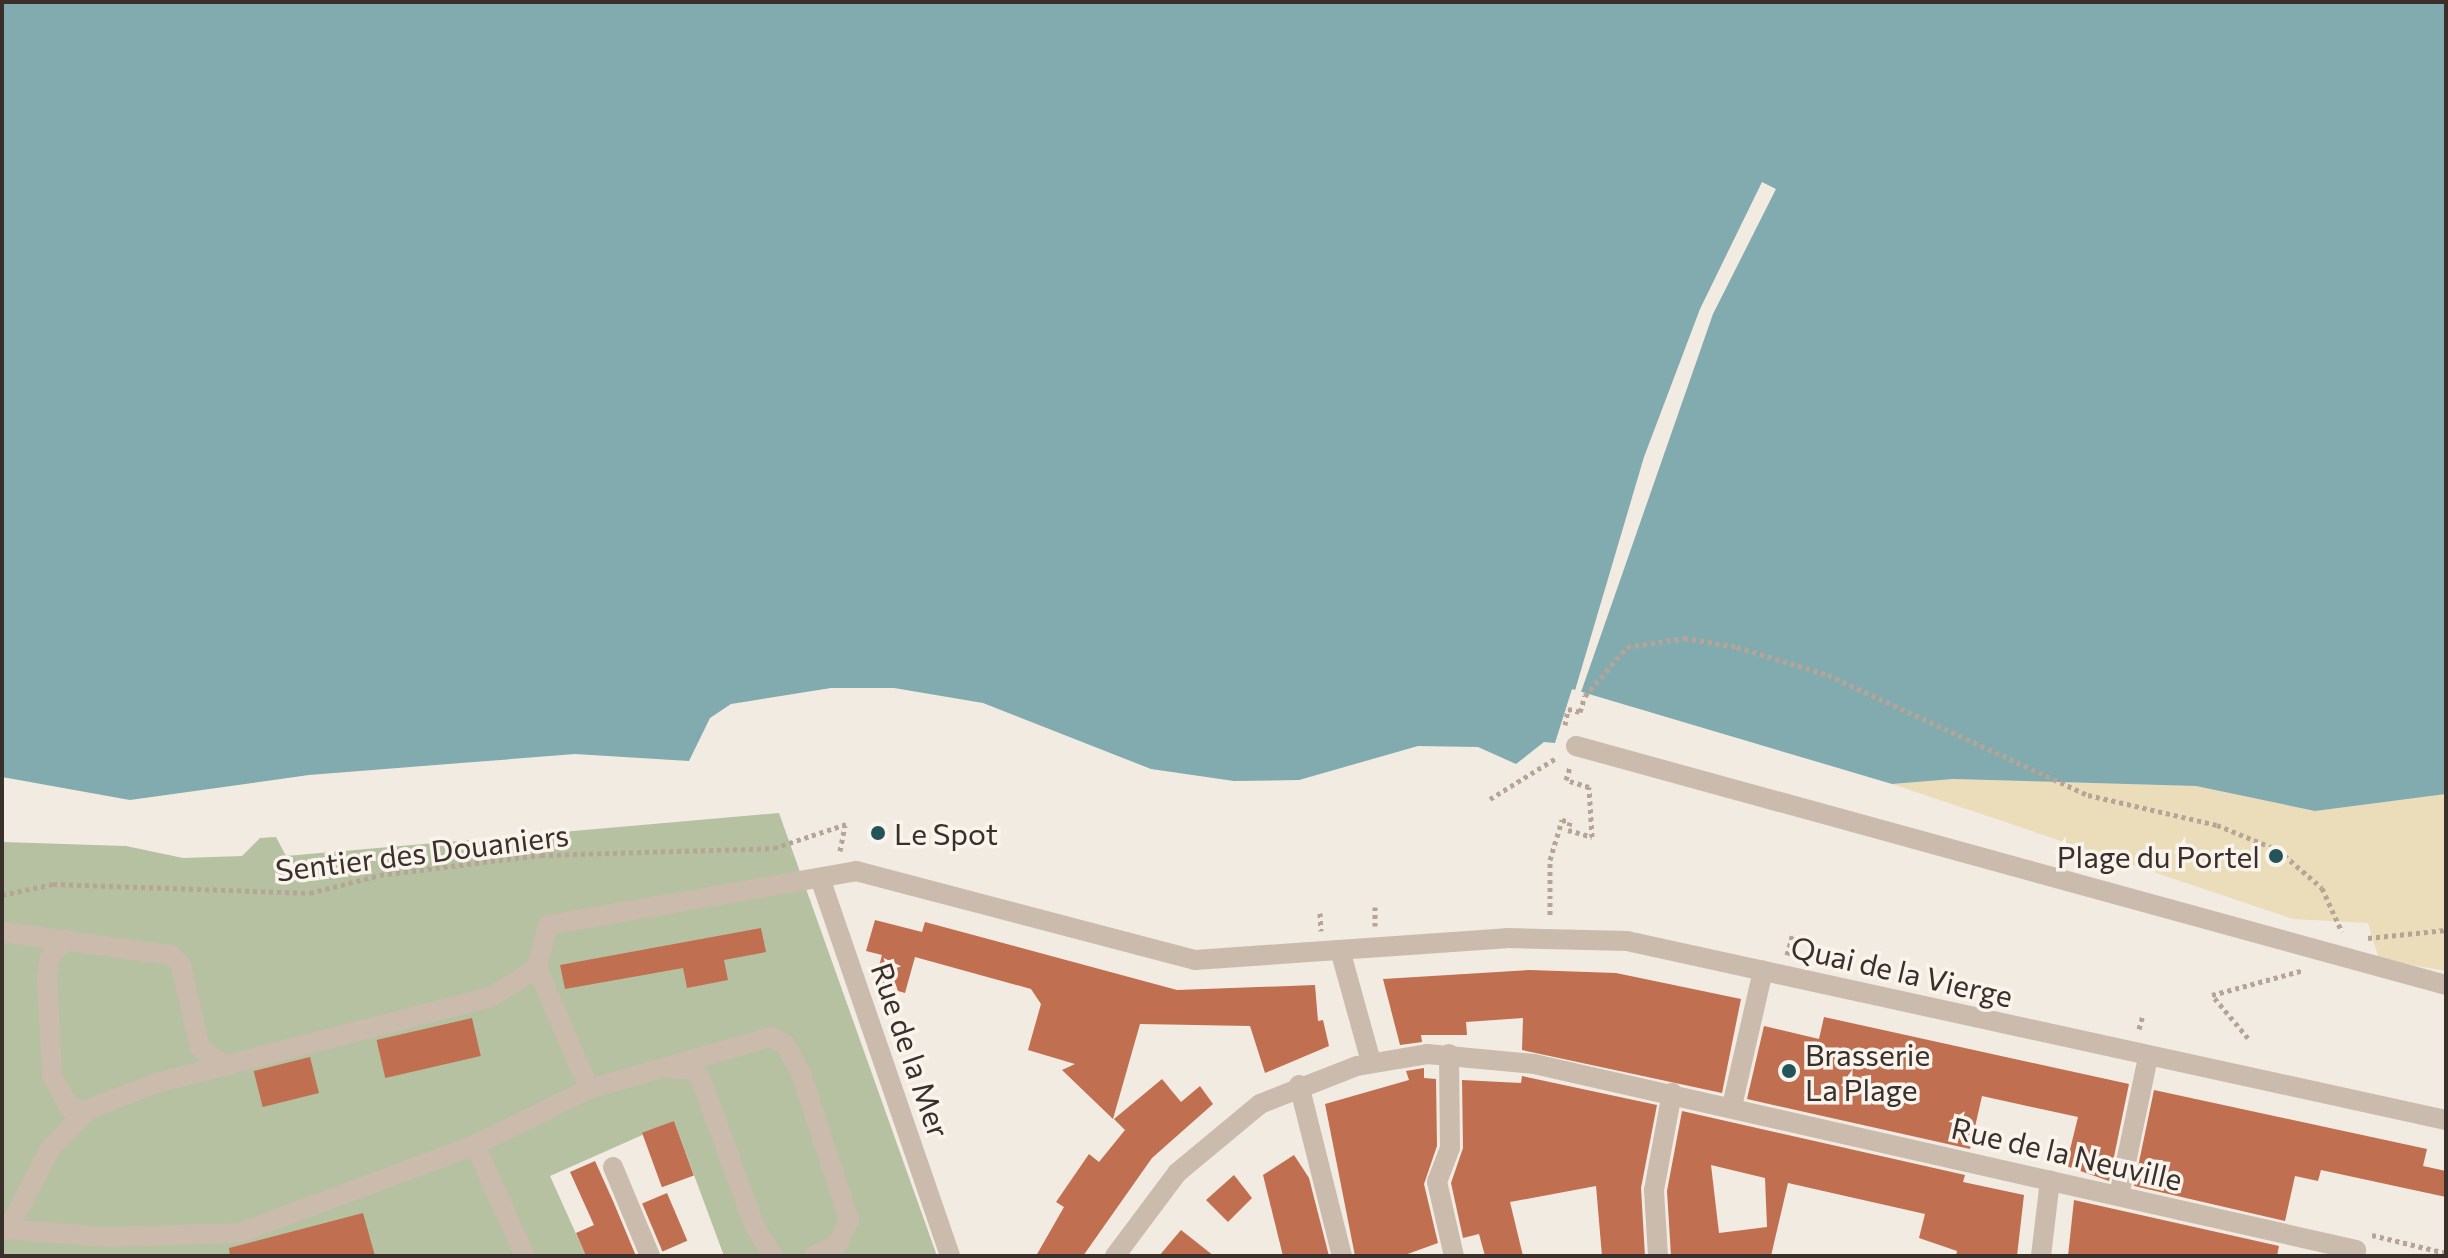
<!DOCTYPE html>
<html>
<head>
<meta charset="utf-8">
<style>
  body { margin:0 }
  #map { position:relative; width:2448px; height:1258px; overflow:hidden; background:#f2ebe1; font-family:Commissioner,sans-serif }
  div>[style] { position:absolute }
  .green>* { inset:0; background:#b6c1a1 }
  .sand>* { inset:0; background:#ebdcba }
  .water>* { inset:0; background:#81abae }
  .pier>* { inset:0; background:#f2ebe1 }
  .building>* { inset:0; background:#c06f51; transform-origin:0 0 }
  .path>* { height:5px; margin-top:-2.5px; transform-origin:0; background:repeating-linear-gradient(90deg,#b6a597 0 4px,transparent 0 8px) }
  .minor>* { height:20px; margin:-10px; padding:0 10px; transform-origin:10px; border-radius:10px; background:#cabbad }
  .dots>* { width:22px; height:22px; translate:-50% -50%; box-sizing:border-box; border:4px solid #faf4ed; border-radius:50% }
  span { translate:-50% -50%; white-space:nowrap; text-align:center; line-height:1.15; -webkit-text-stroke:7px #faf4ed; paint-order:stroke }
  .poi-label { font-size:30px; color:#39302b }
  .left { translate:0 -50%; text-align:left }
  .right { translate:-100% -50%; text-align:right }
  .street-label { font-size:30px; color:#39302b }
  .frame { position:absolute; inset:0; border:4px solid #39302b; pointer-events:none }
</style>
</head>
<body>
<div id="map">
  <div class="green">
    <i style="clip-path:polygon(779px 813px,937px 1256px,724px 1256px,674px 1121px,550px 1176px,586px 1256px,2px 1256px,2px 842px,126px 846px,183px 858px,242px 856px,260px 838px,276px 837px,286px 856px)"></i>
  </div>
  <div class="sand">
    <i style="clip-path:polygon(1953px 779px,2196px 786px,2315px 811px,2446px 794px,2446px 971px,2379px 959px,2368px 923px,2293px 919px,1892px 784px)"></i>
  </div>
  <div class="water">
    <i style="clip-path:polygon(2px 2px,2446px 2px,2446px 794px,2315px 811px,2196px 786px,1953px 779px,1892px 784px,1572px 689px,1555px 743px,1544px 742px,1516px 764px,1478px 747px,1418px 746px,1299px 780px,1234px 781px,1151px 769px,983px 703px,894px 688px,831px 688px,731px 704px,710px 718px,689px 761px,575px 754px,309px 775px,130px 800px,2px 777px)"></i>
  </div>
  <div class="pier">
    <i style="clip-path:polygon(1762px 182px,1776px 189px,1713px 314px,1580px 695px,1574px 694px,1571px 704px,1644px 457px,1700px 309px)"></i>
  </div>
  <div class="building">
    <i style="clip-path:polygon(875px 920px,922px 932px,925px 922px,1177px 990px,1315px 985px,1318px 1021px,1323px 1020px,1329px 1046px,1265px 1073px,1250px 1026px,1140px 1024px,1113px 1119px,1062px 1070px,1075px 1064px,1028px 1050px,1041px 1004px,1031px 989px,915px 957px,905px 993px,874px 984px,882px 955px,866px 951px)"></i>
    <i style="clip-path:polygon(761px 928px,766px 952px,724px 960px,728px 980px,687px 988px,683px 968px,565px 989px,560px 965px)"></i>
    <i style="clip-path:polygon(1530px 970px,1616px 973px,1741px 999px,1722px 1093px,1522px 1050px,1523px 1018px,1466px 1022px,1467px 1035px,1421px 1035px,1422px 1042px,1400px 1045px,1383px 979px)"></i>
    <i style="clip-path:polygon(1824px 1017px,2129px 1084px,2109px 1181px,2066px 1166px,2078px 1117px,1982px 1096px,1970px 1149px,1747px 1099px,1764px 1026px,1819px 1039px)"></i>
    <i style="left:472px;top:1018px;width:39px;height:98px;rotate:77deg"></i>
    <i style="left:310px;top:1057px;width:37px;height:58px;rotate:76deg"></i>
    <i style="clip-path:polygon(1424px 1068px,1424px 1078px,1436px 1079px,1437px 1146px,1424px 1184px,1438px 1243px,1402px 1256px,1355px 1256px,1325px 1104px,1409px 1080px,1406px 1071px)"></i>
    <i style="clip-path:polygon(1522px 1076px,1657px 1105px,1641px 1188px,1645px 1256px,1602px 1256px,1596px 1186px,1510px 1202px,1523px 1256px,1485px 1256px,1479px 1234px,1463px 1238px,1451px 1183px,1463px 1148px,1462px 1080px,1521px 1083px)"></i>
    <i style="clip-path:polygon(1162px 1079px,1181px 1102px,1200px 1086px,1213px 1104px,1152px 1158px,1083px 1256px,1036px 1256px,1064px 1207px,1056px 1202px,1089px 1154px,1099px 1162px,1125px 1130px,1114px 1119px)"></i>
    <i style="clip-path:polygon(2154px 1090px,2427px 1149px,2423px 1166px,2446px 1171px,2446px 1197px,2321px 1170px,2318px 1181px,2295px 1176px,2285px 1221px,2134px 1186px)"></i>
    <i style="clip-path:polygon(evenodd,1682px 1111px,1965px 1175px,1963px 1182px,2024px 1195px,2017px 1256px,1956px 1256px,1957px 1251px,1919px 1238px,1925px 1214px,1788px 1183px,1771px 1256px,1671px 1256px,1667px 1191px,1682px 1111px,1711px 1165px,1765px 1178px,1767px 1227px,1719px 1233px,1711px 1165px)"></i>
    <i style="left:674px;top:1121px;width:58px;height:34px;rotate:70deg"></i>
    <i style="clip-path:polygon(1294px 1155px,1309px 1178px,1329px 1256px,1283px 1256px,1263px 1175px)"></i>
    <i style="clip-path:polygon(595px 1161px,613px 1201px,636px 1256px,586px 1256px,576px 1233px,594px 1225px,570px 1172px)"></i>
    <i style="clip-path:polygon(1234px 1175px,1252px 1198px,1228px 1222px,1206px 1200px)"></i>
    <i style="left:667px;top:1193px;width:52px;height:27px;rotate:67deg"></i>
    <i style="clip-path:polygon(2074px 1200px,2279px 1246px,2277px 1256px,2068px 1256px)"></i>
    <i style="clip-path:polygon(363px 1213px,375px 1256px,230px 1256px,229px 1248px)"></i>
    <i style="clip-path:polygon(1181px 1230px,1214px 1256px,1159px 1256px)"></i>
  </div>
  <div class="path">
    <i style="left:1565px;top:725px;width:16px;rotate:-79deg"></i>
    <i style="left:1568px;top:709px;width:12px;rotate:14deg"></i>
    <i style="left:1580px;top:712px;width:17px;rotate:-73deg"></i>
    <i style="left:1585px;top:696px;width:65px;rotate:-49.4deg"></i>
    <i style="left:1627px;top:647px;width:58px;rotate:-9deg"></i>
    <i style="left:1684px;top:638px;width:54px;rotate:9.6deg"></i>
    <i style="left:1737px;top:647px;width:95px;rotate:17.1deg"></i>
    <i style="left:1828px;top:675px;width:286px;rotate:24.8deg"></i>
    <i style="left:2088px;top:795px;width:132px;rotate:13.1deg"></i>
    <i style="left:2217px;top:825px;width:66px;rotate:22.3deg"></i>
    <i style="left:2278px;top:850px;width:58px;rotate:40.8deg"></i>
    <i style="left:2322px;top:888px;width:48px;rotate:65.6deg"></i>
    <i style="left:1490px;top:799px;width:78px;rotate:-31.8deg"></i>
    <i style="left:840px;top:851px;width:26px;rotate:-79deg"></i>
    <i style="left:2px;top:895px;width:52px;rotate:-12.2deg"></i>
    <i style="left:53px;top:884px;width:257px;rotate:2deg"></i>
    <i style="left:310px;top:893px;width:72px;rotate:-14.4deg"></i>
    <i style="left:380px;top:875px;width:162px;rotate:-7.1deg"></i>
    <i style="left:541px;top:855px;width:233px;rotate:-1.7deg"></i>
    <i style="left:774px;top:848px;width:76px;rotate:-18.4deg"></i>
    <i style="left:1375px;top:907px;width:19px;rotate:90deg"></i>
    <i style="left:1320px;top:913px;width:18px;rotate:87deg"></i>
    <i style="left:1550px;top:915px;width:55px;rotate:-90deg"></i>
    <i style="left:1550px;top:860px;width:42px;rotate:-73.3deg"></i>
    <i style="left:1562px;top:820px;width:8px;rotate:14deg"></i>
    <i style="left:1570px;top:822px;width:8px;rotate:104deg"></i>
    <i style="left:1568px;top:830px;width:25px;rotate:16deg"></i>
    <i style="left:1592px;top:837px;width:50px;rotate:-93.4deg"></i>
    <i style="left:1589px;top:787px;width:24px;rotate:-163deg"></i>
    <i style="left:1566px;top:780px;width:14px;rotate:-73deg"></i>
    <i style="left:2368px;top:938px;width:78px;rotate:-5.9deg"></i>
    <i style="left:1787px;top:955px;width:23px;rotate:-75deg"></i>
    <i style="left:2139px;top:1029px;width:15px;rotate:-74deg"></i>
    <i style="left:2248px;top:1038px;width:56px;rotate:-129.9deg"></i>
    <i style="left:2212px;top:995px;width:95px;rotate:-15.2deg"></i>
    <i style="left:2372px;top:1235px;width:76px;rotate:13.7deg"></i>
  </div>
  <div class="minor">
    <i style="left:1576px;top:746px;width:902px;rotate:15.36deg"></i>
    <i style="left:821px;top:881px;width:397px;rotate:71deg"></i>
    <i style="left:2px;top:932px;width:171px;rotate:7.8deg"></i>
    <i style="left:171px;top:955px;width:14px;rotate:45deg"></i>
    <i style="left:181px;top:965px;width:85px;rotate:77.1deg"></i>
    <i style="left:200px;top:1048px;width:32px;rotate:36deg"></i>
    <i style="left:65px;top:939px;width:23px;rotate:130deg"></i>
    <i style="left:50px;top:957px;width:19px;rotate:99deg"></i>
    <i style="left:47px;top:976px;width:100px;rotate:87.1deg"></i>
    <i style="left:52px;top:1076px;width:37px;rotate:61deg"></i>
    <i style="left:70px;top:1108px;width:17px;rotate:7deg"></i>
    <i style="left:1340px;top:950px;width:116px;rotate:74.5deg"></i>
    <i style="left:537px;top:968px;width:132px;rotate:66.7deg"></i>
    <i style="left:1449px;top:1054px;width:94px;rotate:89.4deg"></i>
    <i style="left:1450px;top:1148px;width:36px;rotate:111deg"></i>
    <i style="left:1437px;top:1182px;width:76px;rotate:77.1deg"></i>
    <i style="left:670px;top:1069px;width:21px"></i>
    <i style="left:691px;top:1069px;width:12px;rotate:42deg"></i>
    <i style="left:700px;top:1077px;width:160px;rotate:69.9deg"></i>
    <i style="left:755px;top:1227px;width:34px;rotate:58deg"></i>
    <i style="left:1299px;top:1085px;width:176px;rotate:75.9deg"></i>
    <i style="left:1732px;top:1106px;width:139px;rotate:-77.1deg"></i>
    <i style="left:475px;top:1145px;width:122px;rotate:65.8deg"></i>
    <i style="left:613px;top:1167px;width:96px;rotate:67.4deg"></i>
    <i style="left:2119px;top:1196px;width:142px;rotate:-78.2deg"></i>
    <i style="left:9px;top:1228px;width:89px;rotate:-62.6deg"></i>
    <i style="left:50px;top:1149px;width:54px;rotate:-46.5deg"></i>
    <i style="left:87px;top:1110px;width:74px;rotate:-21.4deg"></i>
    <i style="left:156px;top:1083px;width:346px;rotate:-14.4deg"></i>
    <i style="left:491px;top:997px;width:54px;rotate:-32.2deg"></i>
    <i style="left:537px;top:968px;width:44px;rotate:-75.7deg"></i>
    <i style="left:548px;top:925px;width:313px;rotate:-9.9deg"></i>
    <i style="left:856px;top:871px;width:350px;rotate:14.7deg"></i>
    <i style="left:1195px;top:960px;width:312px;rotate:-4deg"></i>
    <i style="left:1506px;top:938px;width:121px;rotate:1.4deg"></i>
    <i style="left:1627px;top:941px;width:838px;rotate:12.33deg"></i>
    <i style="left:2px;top:1229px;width:107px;rotate:4.3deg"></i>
    <i style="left:109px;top:1237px;width:130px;rotate:-1.8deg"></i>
    <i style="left:239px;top:1233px;width:252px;rotate:-20.4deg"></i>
    <i style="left:475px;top:1145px;width:127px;rotate:-26.2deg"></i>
    <i style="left:589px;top:1089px;width:189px;rotate:-15.9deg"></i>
    <i style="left:771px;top:1037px;width:16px;rotate:27deg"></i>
    <i style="left:785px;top:1044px;width:33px;rotate:61deg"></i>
    <i style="left:801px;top:1073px;width:155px;rotate:71.9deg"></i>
    <i style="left:849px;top:1220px;width:26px;rotate:115deg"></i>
    <i style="left:838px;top:1244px;width:27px;rotate:153deg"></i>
    <i style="left:1115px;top:1256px;width:104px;rotate:-53.2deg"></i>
    <i style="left:1177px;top:1173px;width:108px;rotate:-39.7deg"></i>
    <i style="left:1260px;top:1104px;width:104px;rotate:-21.4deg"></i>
    <i style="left:1357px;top:1066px;width:71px;rotate:-9.7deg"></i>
    <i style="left:1427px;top:1054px;width:107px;rotate:5.3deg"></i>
    <i style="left:1534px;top:1064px;width:843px;rotate:12.75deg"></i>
    <i style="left:1658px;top:1256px;width:66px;rotate:-93.5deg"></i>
    <i style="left:1654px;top:1190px;width:99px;rotate:-79.5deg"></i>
    <i style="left:2041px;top:1256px;width:76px;rotate:-83.2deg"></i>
  </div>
  <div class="dots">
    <i style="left:878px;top:833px;background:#225459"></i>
    <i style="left:2276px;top:856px;background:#225459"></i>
    <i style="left:1789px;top:1071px;background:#225459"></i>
  </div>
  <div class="poi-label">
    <span class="left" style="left:894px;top:833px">Le Spot</span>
    <span class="right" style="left:2260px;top:856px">Plage du Portel</span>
    <span class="left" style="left:1805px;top:1071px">Brasserie<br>La Plage</span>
  </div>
  <div class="street-label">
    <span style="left:422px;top:852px;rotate:-7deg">Sentier des Douaniers</span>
    <span style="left:1902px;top:971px;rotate:13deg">Quai de la Vierge</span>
    <span style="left:911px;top:1050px;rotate:71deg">Rue de la Mer</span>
    <span style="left:2067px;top:1153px;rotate:13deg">Rue de la Neuville</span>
  </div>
  <div class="frame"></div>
</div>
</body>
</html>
